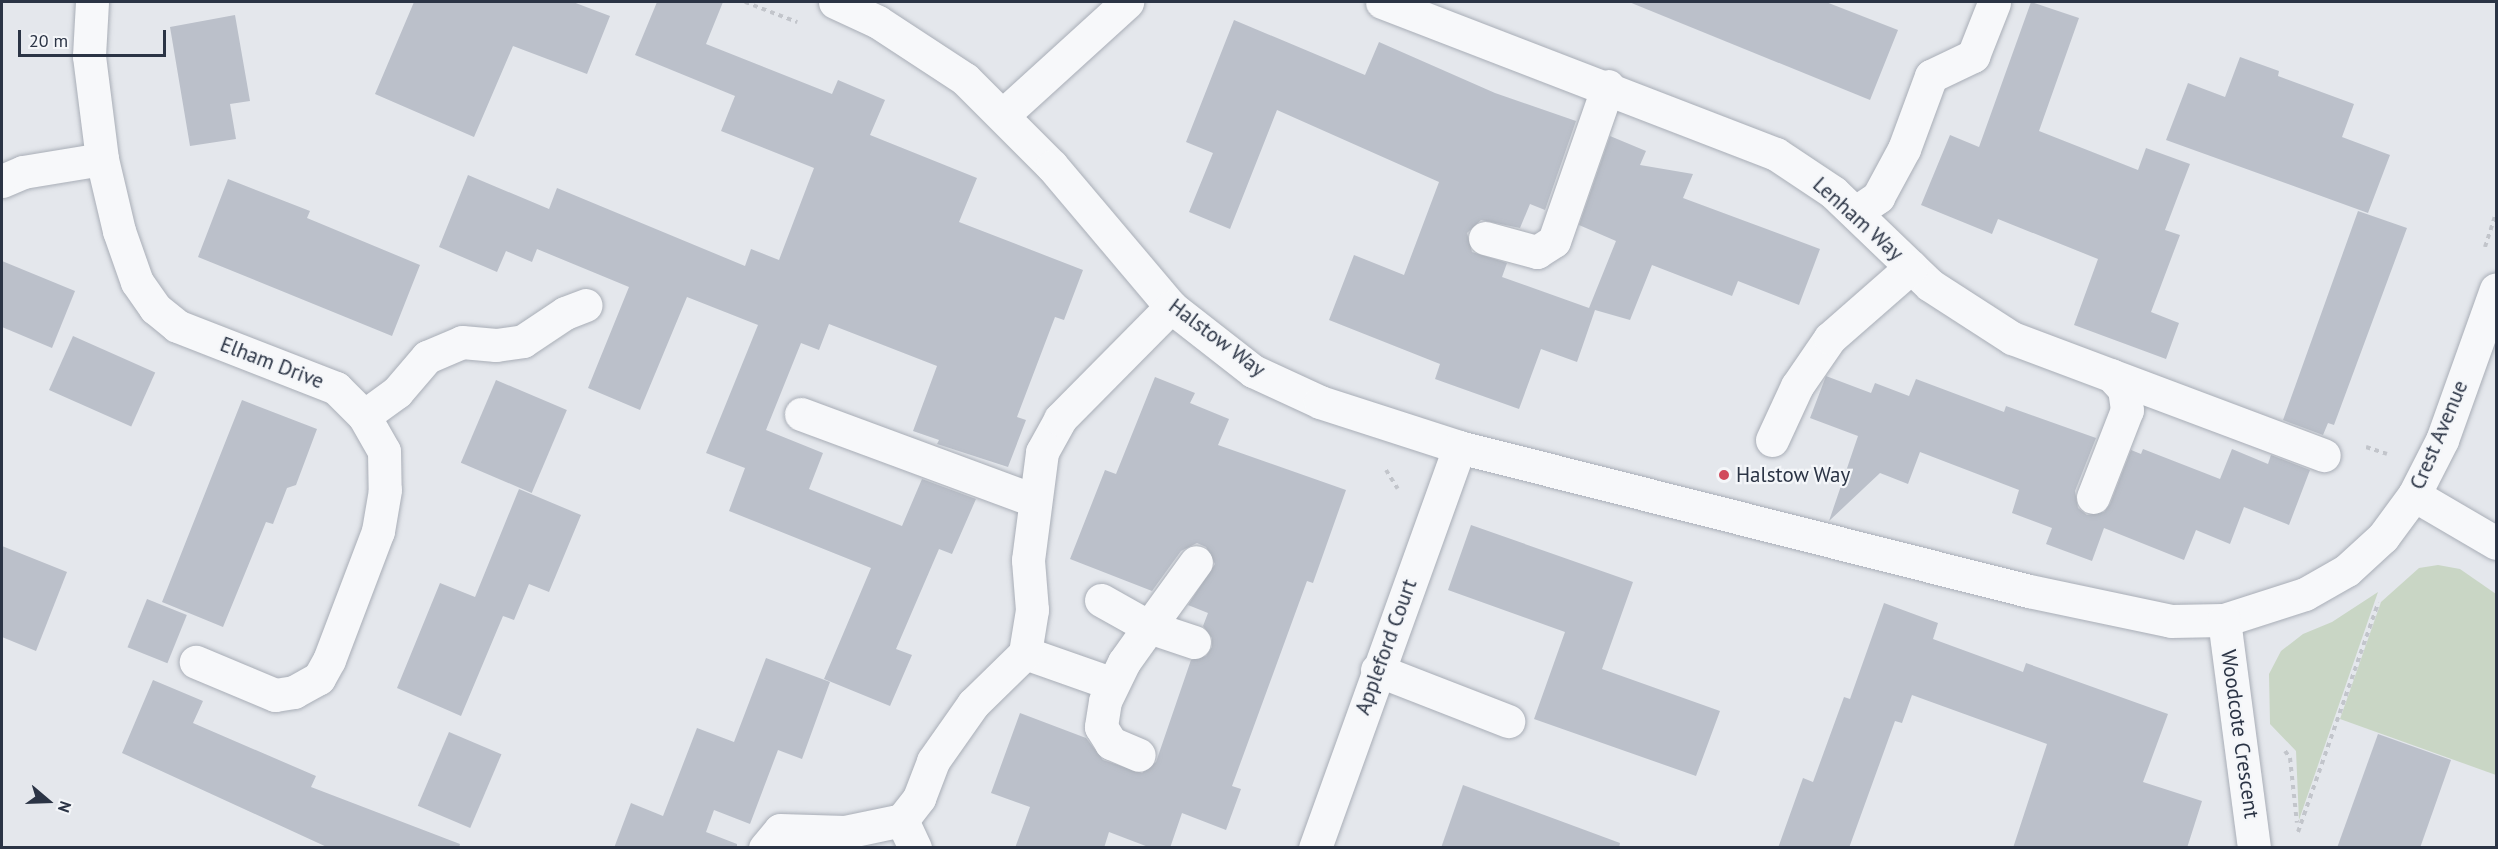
<!DOCTYPE html>
<html>
<head>
<meta charset="utf-8">
<style>
  body { margin:0 }
  #map { position:relative; width:2498px; height:849px; overflow:hidden; background:#e4e7ec; font-family:"PT Sans",sans-serif }
  div>[style] { position:absolute }
  .green>* { inset:0; background:#c9d6c5 }
  .building>* { inset:0; background:#bbc0ca; transform-origin:0 0 }
  .path>* { height:4px; margin-top:-2px; transform-origin:0; background:repeating-linear-gradient(90deg,#c2c5cb 0 4.5px,transparent 0 9px) }
  .roads { filter:drop-shadow(0 0 2px #a9aeb7) drop-shadow(0 0 2px #a9aeb7) }
  .minor>* { height:33px; margin:-16.5px; padding:0 16.5px; transform-origin:16.5px; border-radius:16.5px; background:#f7f8fa }
  .dots>* { width:16px; height:16px; translate:-50% -50%; box-sizing:border-box; border:3px solid #f4f6f9; border-radius:50% }
  span { translate:-50% -50%; white-space:nowrap; text-align:center; line-height:1.15; -webkit-text-stroke:4.5px #f4f6f9; paint-order:stroke }
  .street-label { font-size:21px; color:#2b3445 }
  .poi-label { font-size:21px; color:#2b3445 }
  .left { translate:0 -50%; text-align:left }
  .frame { position:absolute; inset:0; border:3px solid #2b3445; pointer-events:none }
  .north { position:absolute; left:18px; top:771px; width:60px; height:60px; -webkit-text-stroke:4px #f4f6f9; paint-order:stroke; rotate:109deg; font-size:16px; font-weight:700; line-height:24px; text-align:center; color:#2b3445 }
  .north::after { content:''; display:block; margin:auto; width:21px; height:27px; background:#2b3445; clip-path:polygon(50% 0,100% 100%,50% 72%,0 100%) }
  .scale { position:absolute; left:18px; top:30px; width:148px; height:27px; box-sizing:border-box; border:3px solid #2b3445; border-top:0; padding-left:8px; font-size:18px; line-height:21px; white-space:nowrap; color:#2b3445; -webkit-text-stroke:4px #f4f6f9; paint-order:stroke }
</style>
</head>
<body>
<div id="map">
  <div class="green">
    <i style="clip-path:polygon(2438px 565px,2460px 569px,2496px 594px,2496px 775px,2340px 719px,2381px 602px,2419px 568px)"></i>
    <i style="clip-path:polygon(2378px 592px,2299px 820px,2296px 751px,2270px 724px,2269px 674px,2281px 651px,2303px 634px,2332px 622px)"></i>
  </div>
  <div class="building">
    <i style="clip-path:polygon(414px 2px,573px 2px,610px 16px,587px 74px,513px 46px,474px 137px,375px 94px)"></i>
    <i style="clip-path:polygon(657px 2px,723px 2px,706px 44px,832px 94px,838px 80px,885px 100px,870px 135px,977px 178px,959px 222px,1083px 270px,1064px 320px,1055px 317px,1017px 417px,1026px 420px,1008px 467px,937px 444px,939px 440px,913px 431px,937px 366px,829px 324px,819px 350px,801px 343px,766px 430px,823px 453px,809px 489px,902px 526px,922px 479px,976px 499px,952px 554px,939px 549px,896px 649px,912px 655px,890px 706px,824px 679px,871px 568px,729px 511px,745px 468px,706px 453px,758px 325px,687px 297px,640px 410px,588px 388px,629px 287px,537px 249px,532px 262px,506px 251px,497px 272px,439px 247px,468px 175px,549px 209px,557px 188px,745px 266px,751px 249px,779px 260px,814px 168px,721px 131px,735px 96px,635px 55px)"></i>
    <i style="clip-path:polygon(1629px 2px,1826px 2px,1898px 30px,1870px 100px)"></i>
    <i style="clip-path:polygon(2031px 2px,2079px 18px,2039px 131px,2138px 170px,2146px 148px,2190px 164px,2165px 230px,2180px 235px,2151px 312px,2179px 323px,2166px 359px,2074px 325px,2098px 259px,1998px 219px,1992px 234px,1921px 205px,1950px 135px,1979px 147px)"></i>
    <i style="clip-path:polygon(235px 15px,250px 101px,230px 104px,236px 139px,190px 146px,170px 27px)"></i>
    <i style="clip-path:polygon(1234px 20px,1365px 75px,1379px 42px,1495px 93px,1576px 121px,1545px 210px,1530px 204px,1520px 228px,1481px 220px,1467px 233px,1472px 252px,1507px 263px,1502px 277px,1589px 308px,1616px 241px,1579px 225px,1610px 136px,1646px 151px,1640px 165px,1693px 174px,1683px 198px,1820px 249px,1799px 305px,1738px 281px,1732px 296px,1652px 265px,1630px 320px,1595px 310px,1577px 362px,1541px 349px,1519px 409px,1435px 379px,1440px 364px,1329px 320px,1354px 255px,1404px 275px,1439px 182px,1277px 110px,1230px 229px,1189px 212px,1213px 153px,1186px 142px)"></i>
    <i style="clip-path:polygon(2240px 57px,2279px 71px,2278px 76px,2354px 104px,2342px 137px,2390px 155px,2368px 213px,2166px 140px,2188px 83px,2225px 97px)"></i>
    <i style="clip-path:polygon(228px 179px,310px 211px,307px 218px,420px 265px,392px 336px,198px 257px)"></i>
    <i style="clip-path:polygon(2358px 211px,2407px 228px,2334px 425px,2328px 423px,2323px 435px,2283px 420px)"></i>
    <i style="clip-path:polygon(2px 261px,75px 291px,52px 348px,2px 327px)"></i>
    <i style="left:73px;top:336px;width:90px;height:59px;rotate:24deg"></i>
    <i style="clip-path:polygon(1826px 376px,1871px 393px,1875px 383px,1909px 396px,1916px 379px,2004px 412px,2006px 406px,2096px 438px,2075px 491px,2078px 508px,2087px 515px,2104px 512px,2110px 504px,2131px 450px,2141px 454px,2143px 449px,2220px 479px,2232px 449px,2268px 464px,2271px 455px,2310px 470px,2289px 525px,2244px 507px,2230px 544px,2196px 530px,2184px 560px,2104px 528px,2092px 561px,2046px 544px,2052px 528px,2012px 513px,2019px 490px,1920px 452px,1908px 484px,1880px 473px,1829px 521px,1858px 436px,1810px 418px)"></i>
    <i style="clip-path:polygon(1155px 377px,1195px 393px,1190px 403px,1229px 419px,1218px 445px,1346px 490px,1313px 583px,1307px 581px,1232px 786px,1241px 789px,1226px 830px,1182px 813px,1170px 848px,1151px 848px,1109px 832px,1104px 848px,1015px 848px,1030px 807px,991px 793px,1020px 713px,1086px 738px,1103px 760px,1142px 773px,1156px 762px,1191px 660px,1206px 656px,1212px 647px,1212px 638px,1203px 626px,1208px 613px,1188px 605px,1215px 564px,1206px 547px,1197px 543px,1181px 551px,1152px 591px,1070px 559px,1105px 470px,1116px 474px)"></i>
    <i style="left:496px;top:380px;width:77px;height:90px;rotate:23deg"></i>
    <i style="clip-path:polygon(242px 400px,317px 429px,296px 485px,287px 488px,273px 524px,266px 522px,223px 627px,162px 602px)"></i>
    <i style="clip-path:polygon(519px 489px,581px 515px,549px 592px,529px 584px,514px 620px,503px 616px,461px 716px,397px 688px,440px 583px,475px 597px)"></i>
    <i style="clip-path:polygon(1471px 525px,1633px 582px,1602px 669px,1720px 711px,1696px 776px,1534px 719px,1565px 632px,1448px 590px)"></i>
    <i style="clip-path:polygon(2px 546px,67px 572px,36px 651px,2px 637px)"></i>
    <i style="left:147px;top:599px;width:43px;height:52px;rotate:22deg"></i>
    <i style="clip-path:polygon(1884px 603px,1938px 623px,1933px 639px,2023px 672px,2026px 663px,2168px 714px,2143px 782px,2202px 801px,2187px 848px,2013px 848px,2047px 744px,1912px 695px,1902px 723px,1895px 721px,1849px 848px,1778px 848px,1803px 778px,1813px 782px,1844px 697px,1850px 699px)"></i>
    <i style="clip-path:polygon(766px 658px,830px 682px,802px 759px,778px 750px,750px 824px,714px 810px,706px 832px,737px 844px,737px 848px,614px 848px,631px 803px,663px 816px,697px 728px,734px 742px)"></i>
    <i style="clip-path:polygon(153px 680px,203px 701px,193px 723px,316px 776px,311px 787px,460px 844px,459px 848px,329px 848px,122px 753px)"></i>
    <i style="left:449px;top:732px;width:57px;height:80px;rotate:23deg"></i>
    <i style="clip-path:polygon(2378px 734px,2451px 760px,2420px 848px,2337px 848px)"></i>
    <i style="clip-path:polygon(1463px 785px,1620px 843px,1619px 848px,1441px 848px)"></i>
  </div>
  <div class="path">
    <i style="left:745px;top:2px;width:56px;rotate:21deg"></i>
    <i style="left:2485px;top:247px;width:35px;rotate:-72deg"></i>
    <i style="left:2366px;top:447px;width:22px;rotate:18deg"></i>
    <i style="left:1386px;top:470px;width:22px;rotate:58deg"></i>
    <i style="left:2285px;top:751px;width:9px;rotate:54deg"></i>
    <i style="left:2290px;top:758px;width:65px;rotate:83.9deg"></i>
    <i style="left:2298px;top:832px;width:243px;rotate:-70.7deg"></i>
  </div>
  <div class="roads">
    <div class="minor">
      <i style="left:92px;top:2px;width:54px;rotate:93.2deg"></i>
      <i style="left:89px;top:56px;width:104px;rotate:82.8deg"></i>
      <i style="left:102px;top:159px;width:74px;rotate:76.7deg"></i>
      <i style="left:119px;top:231px;width:54px;rotate:70.6deg"></i>
      <i style="left:137px;top:282px;width:32px;rotate:55deg"></i>
      <i style="left:155px;top:308px;width:28px;rotate:39deg"></i>
      <i style="left:177px;top:326px;width:171px;rotate:21.3deg"></i>
      <i style="left:336px;top:388px;width:40px;rotate:45deg"></i>
      <i style="left:364px;top:416px;width:40px;rotate:60.3deg"></i>
      <i style="left:384px;top:451px;width:39px;rotate:89deg"></i>
      <i style="left:385px;top:490px;width:42px;rotate:99.7deg"></i>
      <i style="left:378px;top:531px;width:138px;rotate:110.8deg"></i>
      <i style="left:329px;top:660px;width:21px;rotate:119deg"></i>
      <i style="left:319px;top:678px;width:29px;rotate:151deg"></i>
      <i style="left:294px;top:692px;width:19px;rotate:171deg"></i>
      <i style="left:275px;top:695px;width:86px;rotate:-157.3deg"></i>
      <i style="left:835px;top:2px;width:47px;rotate:24.9deg"></i>
      <i style="left:878px;top:22px;width:104px;rotate:33.2deg"></i>
      <i style="left:965px;top:79px;width:123px;rotate:45deg"></i>
      <i style="left:1052px;top:166px;width:185px;rotate:49.8deg"></i>
      <i style="left:1171px;top:307px;width:104px;rotate:38deg"></i>
      <i style="left:1253px;top:371px;width:74px;rotate:24.8deg"></i>
      <i style="left:1320px;top:402px;width:146px;rotate:17.9deg"></i>
      <i style="left:1459px;top:447px;width:588px;rotate:14.18deg"></i>
      <i style="left:2029px;top:591px;width:145px;rotate:11.9deg"></i>
      <i style="left:2171px;top:621px;width:53px;rotate:-1.1deg"></i>
      <i style="left:2224px;top:620px;width:85px;rotate:-17.8deg"></i>
      <i style="left:2305px;top:594px;width:48px;rotate:-29.7deg"></i>
      <i style="left:2347px;top:570px;width:49px;rotate:-42.5deg"></i>
      <i style="left:2383px;top:537px;width:52px;rotate:-53.6deg"></i>
      <i style="left:2414px;top:495px;width:62px;rotate:-63deg"></i>
      <i style="left:2442px;top:440px;width:160px;rotate:-70.3deg"></i>
      <i style="left:1382px;top:2px;width:422px;rotate:21.1deg"></i>
      <i style="left:1776px;top:154px;width:69px;rotate:33.7deg"></i>
      <i style="left:1833px;top:192px;width:134px;rotate:43.8deg"></i>
      <i style="left:1930px;top:285px;width:98px;rotate:32.9deg"></i>
      <i style="left:2012px;top:338px;width:333px;rotate:20.6deg"></i>
      <i style="left:1003px;top:115px;width:168px;rotate:-42.3deg"></i>
      <i style="left:2px;top:181px;width:23px;rotate:-23deg"></i>
      <i style="left:23px;top:172px;width:80px;rotate:-9.3deg"></i>
      <i style="left:1856px;top:212px;width:27px;rotate:-34deg"></i>
      <i style="left:1878px;top:197px;width:55px;rotate:-61.6deg"></i>
      <i style="left:1904px;top:149px;width:78px;rotate:-69.7deg"></i>
      <i style="left:1931px;top:76px;width:47px;rotate:-25.5deg"></i>
      <i style="left:1973px;top:56px;width:57px;rotate:-68.4deg"></i>
      <i style="left:1485px;top:238px;width:54px;rotate:15.1deg"></i>
      <i style="left:1537px;top:252px;width:20px;rotate:-33deg"></i>
      <i style="left:1554px;top:241px;width:164px;rotate:-70.8deg"></i>
      <i style="left:801px;top:414px;width:247px;rotate:20.3deg"></i>
      <i style="left:364px;top:416px;width:41px;rotate:-36deg"></i>
      <i style="left:397px;top:392px;width:46px;rotate:-49.4deg"></i>
      <i style="left:427px;top:357px;width:38px;rotate:-23deg"></i>
      <i style="left:462px;top:342px;width:34px;rotate:5deg"></i>
      <i style="left:496px;top:345px;width:27px;rotate:-8deg"></i>
      <i style="left:523px;top:341px;width:50px;rotate:-33.7deg"></i>
      <i style="left:565px;top:313px;width:22px;rotate:-21deg"></i>
      <i style="left:1772px;top:440px;width:60px;rotate:-65.2deg"></i>
      <i style="left:1797px;top:386px;width:58px;rotate:-55.5deg"></i>
      <i style="left:1830px;top:338px;width:108px;rotate:-41.2deg"></i>
      <i style="left:2414px;top:495px;width:95px;rotate:30.3deg"></i>
      <i style="left:2093px;top:497px;width:93px;rotate:-68.7deg"></i>
      <i style="left:2127px;top:410px;width:21px;rotate:-98deg"></i>
      <i style="left:2124px;top:389px;width:19px;rotate:-133deg"></i>
      <i style="left:1101px;top:600px;width:55px;rotate:29.4deg"></i>
      <i style="left:1149px;top:627px;width:43px;rotate:125.5deg"></i>
      <i style="left:1124px;top:662px;width:43px;rotate:116deg"></i>
      <i style="left:1105px;top:701px;width:26px;rotate:99deg"></i>
      <i style="left:1101px;top:727px;width:19px;rotate:58deg"></i>
      <i style="left:1111px;top:743px;width:30px;rotate:23deg"></i>
      <i style="left:2224px;top:620px;width:230px;rotate:82.5deg"></i>
      <i style="left:1194px;top:642px;width:47px;rotate:-161.6deg"></i>
      <i style="left:1149px;top:627px;width:80px;rotate:-54.1deg"></i>
      <i style="left:1025px;top:653px;width:93px;rotate:19.4deg"></i>
      <i style="left:1377px;top:670px;width:141px;rotate:21.3deg"></i>
      <i style="left:765px;top:848px;width:23px;rotate:-50deg"></i>
      <i style="left:780px;top:830px;width:65px;rotate:1.8deg"></i>
      <i style="left:845px;top:832px;width:58px;rotate:-11.9deg"></i>
      <i style="left:915px;top:848px;width:31px;rotate:-115deg"></i>
      <i style="left:902px;top:820px;width:28px;rotate:-52deg"></i>
      <i style="left:919px;top:798px;width:40px;rotate:-69deg"></i>
      <i style="left:933px;top:761px;width:70px;rotate:-54.9deg"></i>
      <i style="left:973px;top:704px;width:73px;rotate:-44.4deg"></i>
      <i style="left:1025px;top:653px;width:44px;rotate:-80.8deg"></i>
      <i style="left:1032px;top:610px;width:50px;rotate:-94.6deg"></i>
      <i style="left:1028px;top:560px;width:109px;rotate:-82.6deg"></i>
      <i style="left:1042px;top:452px;width:38px;rotate:-61deg"></i>
      <i style="left:1060px;top:419px;width:158px;rotate:-45.3deg"></i>
      <i style="left:1315px;top:848px;width:426px;rotate:-70.2deg"></i>
    </div>
  </div>
  <div class="dots">
    <i style="left:1724px;top:475px;background:#d1495b"></i>
  </div>
  <div class="street-label">
    <span style="left:1858px;top:219px;rotate:42deg">Lenham Way</span>
    <span style="left:1217px;top:338px;rotate:37deg">Halstow Way</span>
    <span style="left:272px;top:363px;rotate:21deg">Elham Drive</span>
    <span style="left:2439px;top:435px;rotate:-67deg">Crest Avenue</span>
    <span style="left:1386px;top:647px;rotate:-70deg">Appleford Court</span>
    <span style="left:2240px;top:734px;rotate:82deg">Woodcote Crescent</span>
  </div>
  <div class="poi-label">
    <span class="left" style="left:1736px;top:475px">Halstow Way</span>
  </div>
  <div class="frame"></div>
  <div class="north">N</div>
  <div class="scale">20 m</div>
</div>
</body>
</html>
